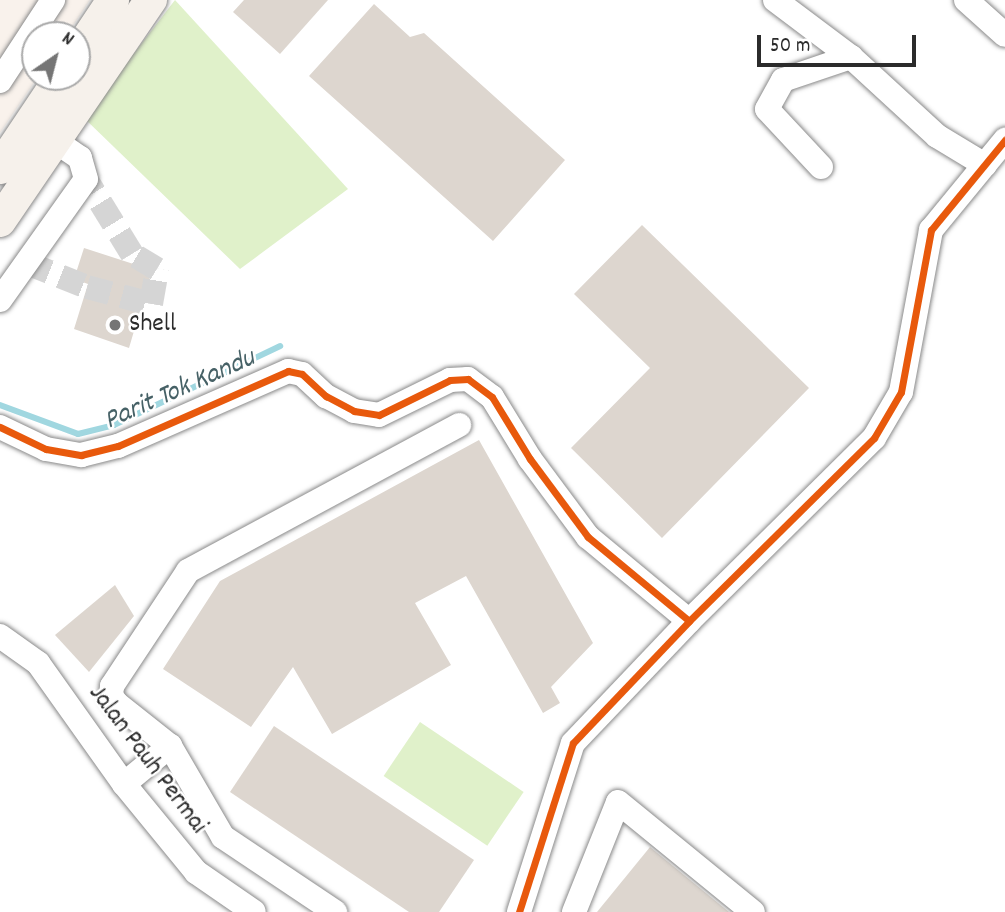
<!DOCTYPE html>
<html>
<head>
<meta charset="utf-8">
<style>
  body { margin:0 }
  #map { position:relative; width:1005px; height:912px; overflow:hidden; background:#fff; font-family:Dekko,sans-serif }
  div>[style] { position:absolute }
  .built>* { inset:0; background:#f9f2ec }
  .green>* { inset:0; background:#e0f1ca; transform-origin:0 0 }
  .stream>* { height:6px; margin:-3px; padding:0 3px; transform-origin:3px; border-radius:3px; background:#a0d7e0 }
  .building>* { inset:0; background:#ddd6cf }
  .minor-tunnel>* { height:24px; margin-top:-12px; transform-origin:0; background:repeating-linear-gradient(90deg,#d5d5d5 0 24px,transparent 0 36px) }
  .roads { filter:drop-shadow(0 0 2px #8a8a8a) drop-shadow(0 0 2px #8a8a8a) }
  .minor>* { height:24px; margin:-12px; padding:0 12px; transform-origin:12px; border-radius:12px; background:#fff }
  .major>* { height:32px; margin:-16px; padding:0 16px; transform-origin:16px; border-radius:16px; background:#f6f1eb }
  .cycleway>* { height:7px; margin:-3.5px; padding:0 3.5px; transform-origin:3.5px; border-radius:3.5px; background:#e8590c }
  .dots>* { width:19px; height:19px; translate:-50% -50%; box-sizing:border-box; border:4px solid #fff; border-radius:50% }
  span { translate:-50% -50%; white-space:nowrap; text-align:center; line-height:1.15; -webkit-text-stroke:5px #fff; paint-order:stroke }
  .poi-label { font-size:26px; color:#2b2b2b }
  .left { translate:0 -50%; text-align:left }
  .street-label { font-size:26px; color:#2b2b2b }
  .water-label { font-size:28px; color:#466166; font-style:italic }
  .north { position:absolute; left:21px; top:21px; width:70px; height:70px; box-sizing:border-box; background:#fff; border:2px solid #aaa; border-radius:50%; rotate:35deg; font-size:19px; font-weight:700; line-height:28px; text-align:center; color:#2b2b2b }
  .north::after { content:''; display:block; margin:auto; width:24px; height:32px; background:#757575; clip-path:polygon(50% 0,100% 100%,50% 72%,0 100%) }
  .scale { position:absolute; left:757px; top:35px; width:159px; height:32px; box-sizing:border-box; border:4px solid #2b2b2b; border-top:0; padding-left:9px; font-size:21px; line-height:24px; white-space:nowrap; color:#2b2b2b; -webkit-text-stroke:5px #fff; paint-order:stroke }
</style>
</head>
<body>
<div id="map">
  <div class="built">
    <i style="clip-path:polygon(0 0,90px 0,67px 35px,35px 35px,38px 77px,0 133px)"></i>
  </div>
  <div class="green">
    <i style="clip-path:polygon(175px 0,348px 189px,240px 269px,84px 118px)"></i>
    <i style="left:420px;top:722px;width:125px;height:65px;rotate:34deg"></i>
  </div>
  <div class="stream">
    <i style="left:0;top:405px;width:83px;rotate:20.4deg"></i>
    <i style="left:78px;top:434px;width:37px;rotate:-14deg"></i>
    <i style="left:114px;top:425px;width:184px;rotate:-25.4deg"></i>
  </div>
  <div class="building">
    <i style="clip-path:polygon(244px 0,328px 0,280px 54px,233px 12px)"></i>
    <i style="clip-path:polygon(374px 4px,410px 37px,424px 33px,565px 160px,493px 241px,309px 76px)"></i>
    <i style="clip-path:polygon(642px 225px,809px 388px,662px 538px,571px 448px,650px 368px,574px 294px)"></i>
    <i style="clip-path:polygon(84px 248px,152px 270px,129px 348px,74px 329px,88px 284px,74px 279px)"></i>
    <i style="clip-path:polygon(479px 440px,593px 643px,551px 687px,560px 703px,543px 713px,466px 576px,415px 603px,451px 665px,332px 734px,293px 667px,251px 727px,163px 669px,220px 581px)"></i>
    <i style="clip-path:polygon(115px 585px,134px 616px,89px 672px,55px 635px)"></i>
    <i style="clip-path:polygon(274px 726px,474px 860px,439px 912px,409px 912px,230px 792px)"></i>
    <i style="clip-path:polygon(650px 847px,729px 912px,597px 912px)"></i>
  </div>
  <div class="minor-tunnel">
    <i style="left:27px;top:263px;width:65px;rotate:21.8deg"></i>
    <i style="left:87px;top:287px;width:66px;rotate:14.9deg"></i>
    <i style="left:151px;top:304px;width:36px;rotate:-80deg"></i>
    <i style="left:157px;top:269px;width:29px;rotate:-149deg"></i>
    <i style="left:132px;top:254px;width:88px;rotate:-121.5deg"></i>
  </div>
  <div class="roads">
    <div class="minor">
      <i style="left:775px;top:0;width:95px;rotate:36.9deg"></i>
      <i style="left:851px;top:57px;width:117px;rotate:42.6deg"></i>
      <i style="left:937px;top:136px;width:56px;rotate:31.1deg"></i>
      <i style="left:966px;top:0;width:52px;rotate:41.9deg"></i>
      <i style="left:0;top:81px;width:97px;rotate:-56.8deg"></i>
      <i style="left:821px;top:167px;width:79px;rotate:-133deg"></i>
      <i style="left:767px;top:109px;width:33px;rotate:-61deg"></i>
      <i style="left:783px;top:80px;width:72px;rotate:-18.7deg"></i>
      <i style="left:0;top:300px;width:148px;rotate:-54.6deg"></i>
      <i style="left:86px;top:179px;width:22px;rotate:-106deg"></i>
      <i style="left:80px;top:158px;width:46px;rotate:-145.6deg"></i>
      <i style="left:0;top:427px;width:51px;rotate:25.6deg"></i>
      <i style="left:46px;top:449px;width:36px;rotate:10deg"></i>
      <i style="left:81px;top:455px;width:38px;rotate:-14deg"></i>
      <i style="left:118px;top:446px;width:186px;rotate:-23.8deg"></i>
      <i style="left:288px;top:371px;width:14px;rotate:12deg"></i>
      <i style="left:302px;top:374px;width:33px;rotate:43deg"></i>
      <i style="left:326px;top:396px;width:32px;rotate:28deg"></i>
      <i style="left:354px;top:411px;width:25px;rotate:9deg"></i>
      <i style="left:379px;top:415px;width:79px;rotate:-26.2deg"></i>
      <i style="left:450px;top:380px;width:18px;rotate:-3deg"></i>
      <i style="left:468px;top:379px;width:30px;rotate:37deg"></i>
      <i style="left:492px;top:397px;width:73px;rotate:58.5deg"></i>
      <i style="left:530px;top:459px;width:97px;rotate:53.4deg"></i>
      <i style="left:588px;top:537px;width:131px;rotate:39.7deg"></i>
      <i style="left:0;top:636px;width:47px;rotate:35.4deg"></i>
      <i style="left:38px;top:663px;width:148px;rotate:54.6deg"></i>
      <i style="left:124px;top:784px;width:114px;rotate:50.7deg"></i>
      <i style="left:196px;top:872px;width:70px;rotate:34.6deg"></i>
      <i style="left:170px;top:746px;width:68px;rotate:-141.6deg"></i>
      <i style="left:117px;top:704px;width:10px;rotate:-127deg"></i>
      <i style="left:111px;top:696px;width:10px;rotate:-84deg"></i>
      <i style="left:112px;top:686px;width:138px;rotate:-56.5deg"></i>
      <i style="left:188px;top:571px;width:308px;rotate:-28.3deg"></i>
      <i style="left:124px;top:784px;width:60px;rotate:-39.6deg"></i>
      <i style="left:170px;top:746px;width:105px;rotate:59.8deg"></i>
      <i style="left:223px;top:837px;width:135px;rotate:33.8deg"></i>
      <i style="left:519px;top:912px;width:177px;rotate:-72.3deg"></i>
      <i style="left:573px;top:743px;width:168px;rotate:-46.4deg"></i>
      <i style="left:689px;top:621px;width:260px;rotate:-44.7deg"></i>
      <i style="left:874px;top:438px;width:53px;rotate:-59.6deg"></i>
      <i style="left:901px;top:392px;width:165px;rotate:-79.5deg"></i>
      <i style="left:931px;top:230px;width:117px;rotate:-50.6deg"></i>
      <i style="left:574px;top:912px;width:118px;rotate:-68.2deg"></i>
      <i style="left:618px;top:802px;width:174px;rotate:39.2deg"></i>
    </div>
    <div class="major">
      <i style="left:77px;top:54px;width:65px;rotate:-56.3deg"></i>
      <i style="left:0;top:168px;width:110px;rotate:-56.2deg"></i>
      <i style="left:0;top:221px;width:268px;rotate:-55.7deg"></i>
    </div>
  </div>
  <div class="cycleway">
    <i style="left:0;top:427px;width:51px;rotate:25.6deg"></i>
    <i style="left:46px;top:449px;width:36px;rotate:10deg"></i>
    <i style="left:81px;top:455px;width:38px;rotate:-14deg"></i>
    <i style="left:118px;top:446px;width:186px;rotate:-23.8deg"></i>
    <i style="left:288px;top:371px;width:14px;rotate:12deg"></i>
    <i style="left:302px;top:374px;width:33px;rotate:43deg"></i>
    <i style="left:326px;top:396px;width:32px;rotate:28deg"></i>
    <i style="left:354px;top:411px;width:25px;rotate:9deg"></i>
    <i style="left:379px;top:415px;width:79px;rotate:-26.2deg"></i>
    <i style="left:450px;top:380px;width:18px;rotate:-3deg"></i>
    <i style="left:468px;top:379px;width:30px;rotate:37deg"></i>
    <i style="left:492px;top:397px;width:73px;rotate:58.5deg"></i>
    <i style="left:530px;top:459px;width:97px;rotate:53.4deg"></i>
    <i style="left:588px;top:537px;width:131px;rotate:39.7deg"></i>
    <i style="left:519px;top:912px;width:177px;rotate:-72.3deg"></i>
    <i style="left:573px;top:743px;width:168px;rotate:-46.4deg"></i>
    <i style="left:689px;top:621px;width:260px;rotate:-44.7deg"></i>
    <i style="left:874px;top:438px;width:53px;rotate:-59.6deg"></i>
    <i style="left:901px;top:392px;width:165px;rotate:-79.5deg"></i>
    <i style="left:931px;top:230px;width:117px;rotate:-50.6deg"></i>
  </div>
  <div class="dots">
    <i style="left:115px;top:325px;background:#757575"></i>
  </div>
  <div class="poi-label">
    <span class="left" style="left:129px;top:325px">Shell</span>
  </div>
  <div class="street-label">
    <span style="left:147px;top:760px;rotate:53deg">Jalan Pauh Permai</span>
  </div>
  <div class="water-label">
    <span style="left:180px;top:391px;rotate:-24deg">Parit Tok Kandu</span>
  </div>
  <div class="north">N</div>
  <div class="scale">50 m</div>
</div>
</body>
</html>
